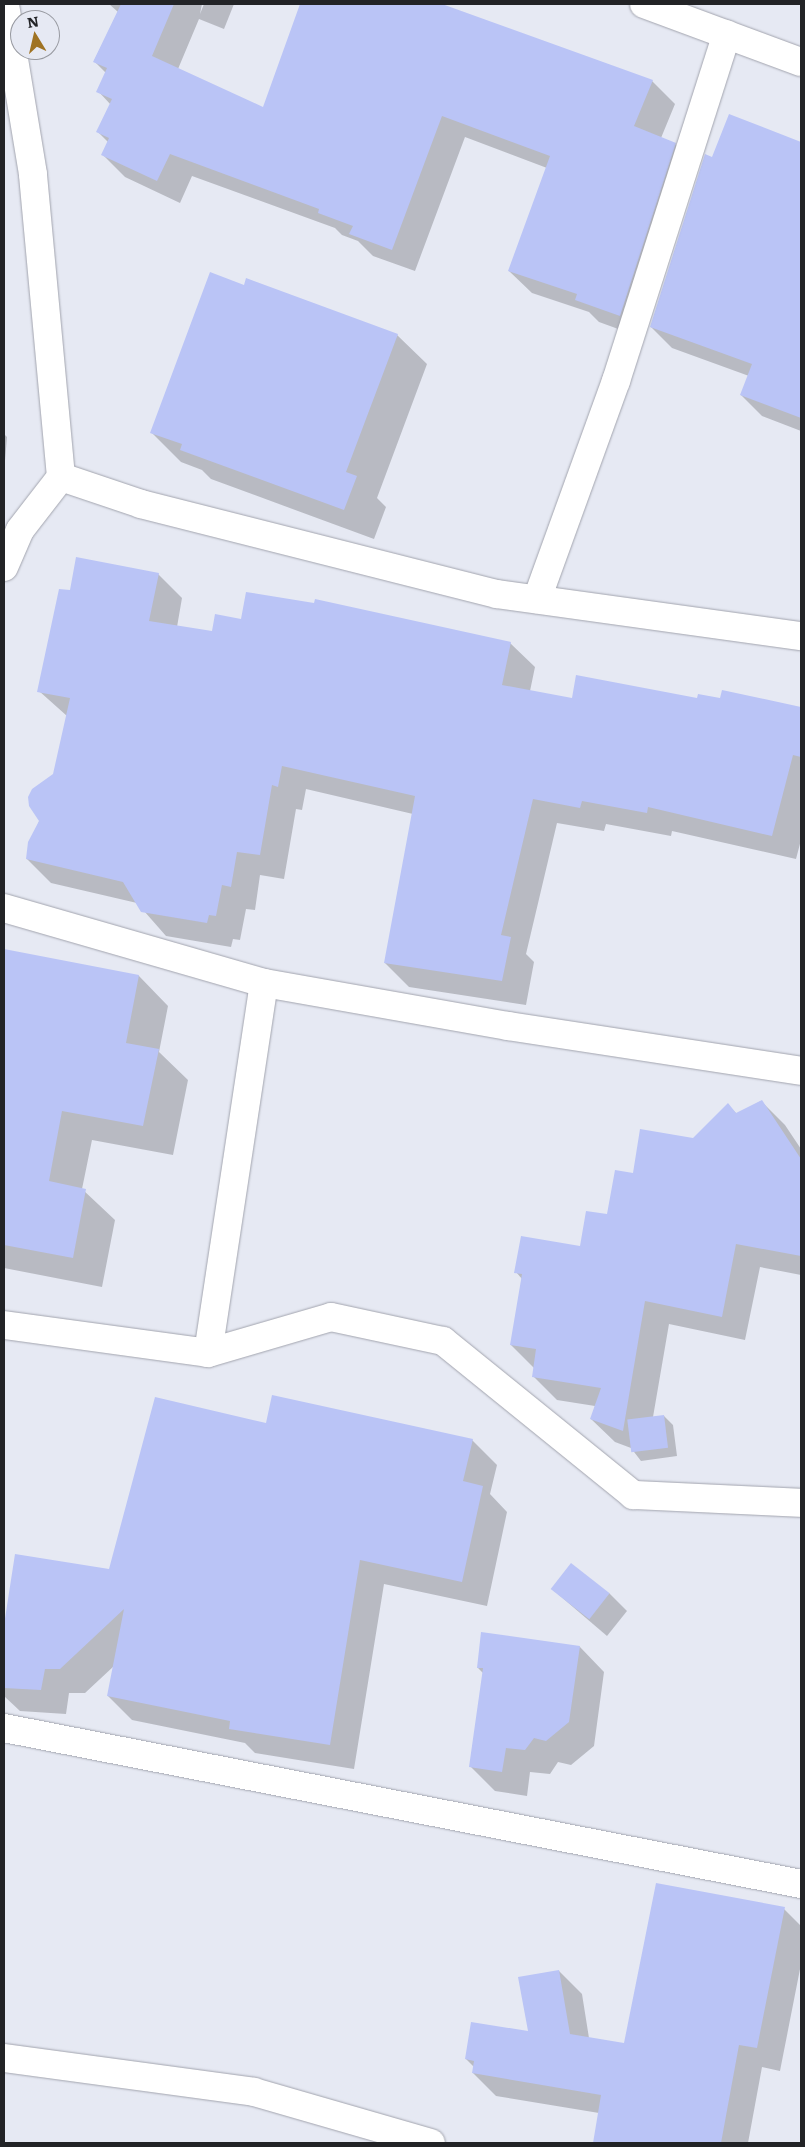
<!DOCTYPE html>
<html>
<head>
<meta charset="utf-8">
<style>
  body { margin:0 }
  #map { position:relative; width:805px; height:2147px; overflow:hidden; background:#e6e9f3; font-family:Literata,serif }
  div>[style] { position:absolute }
  .shadow>* { inset:0; background:#0003 }
  .building>* { inset:0; background:#bac4f6; transform-origin:0 0 }
  .roads { filter:drop-shadow(0 0 1px #a2a4ae) drop-shadow(0 0 1px #a2a4ae) }
  .minor>* { height:28px; margin:-14px; padding:0 14px; transform-origin:14px; border-radius:14px; background:#fff }
  span { translate:-50% -50%; white-space:nowrap; text-align:center; line-height:1.15; -webkit-text-stroke:5px #e6e9f3; paint-order:stroke }
  .frame { position:absolute; inset:0; border:5px solid #222326; pointer-events:none }
  .north { position:absolute; left:10px; top:10px; width:50px; height:50px; box-sizing:border-box; background:#e6e9f3; border:1px solid #989aa1; border-radius:50%; rotate:351deg; font-size:14px; font-weight:700; line-height:20px; text-align:center; color:#222326 }
  .north::after { content:''; display:block; margin:auto; width:18px; height:22px; background:#9f7323; clip-path:polygon(50% 0,100% 100%,50% 72%,0 100%) }
</style>
</head>
<body>
<div id="map">
  <div class="shadow">
    <i style="clip-path:polygon(109px 4px,202px 4px,200px 14px,204px 4px,234px 4px,224px 29px,199px 19px,178px 69px,264px 109px,302px 4px,439px 4px,652px 81px,675px 104px,661px 138px,675px 144px,698px 166px,643px 338px,599px 322px,589px 312px,532px 293px,509px 271px,547px 168px,465px 137px,415px 271px,373px 256px,358px 241px,342px 235px,335px 228px,192px 176px,180px 203px,125px 177px,103px 155px,109px 143px,98px 132px,111px 105px,98px 91px,106px 73px,94px 61px,118px 12px)"></i>
    <i style="clip-path:polygon(799px 143px,801px 145px,801px 431px,762px 416px,741px 395px,749px 376px,672px 348px,651px 327px,713px 158px)"></i>
    <i style="clip-path:polygon(245px 287px,397px 335px,427px 364px,377px 498px,386px 507px,374px 539px,211px 479px,202px 470px,181px 462px,151px 432px)"></i>
    <i style="clip-path:polygon(4px 434px,7px 437px,4px 473px)"></i>
    <i style="clip-path:polygon(158px 574px,182px 598px,177px 627px,213px 633px,242px 620px,510px 643px,535px 667px,530px 691px,573px 699px,721px 700px,723px 692px,801px 708px,801px 840px,796px 859px,672px 831px,671px 836px,606px 824px,604px 831px,557px 823px,526px 954px,534px 962px,526px 1005px,409px 987px,385px 963px,413px 814px,306px 789px,302px 810px,296px 809px,284px 879px,260px 875px,255px 910px,246px 909px,240px 940px,233px 939px,231px 947px,166px 936px,137px 903px,51px 883px,27px 859px,54px 774px,67px 716px,39px 691px,71px 592px)"></i>
    <i style="clip-path:polygon(4px 950px,139px 976px,168px 1006px,159px 1052px,188px 1080px,173px 1155px,92px 1140px,82px 1189px,115px 1220px,102px 1287px,4px 1268px)"></i>
    <i style="clip-path:polygon(761px 1101px,785px 1125px,801px 1149px,801px 1275px,760px 1267px,745px 1340px,669px 1324px,653px 1417px,664px 1416px,673px 1425px,677px 1456px,641px 1461px,631px 1448px,615px 1442px,591px 1419px,595px 1406px,557px 1400px,533px 1376px,534px 1368px,511px 1345px,522px 1279px,516px 1272px,581px 1247px,608px 1215px,634px 1174px,694px 1140px,728px 1105px,737px 1114px)"></i>
    <i style="clip-path:polygon(267px 1425px,472px 1440px,497px 1465px,490px 1494px,507px 1512px,487px 1606px,384px 1584px,354px 1769px,255px 1753px,245px 1743px,132px 1720px,108px 1696px,114px 1666px,85px 1693px,69px 1693px,66px 1714px,20px 1711px,4px 1696px,4px 1633px,16px 1555px,110px 1570px)"></i>
    <i style="clip-path:polygon(552px 1589px,609px 1593px,627px 1611px,607px 1636px)"></i>
    <i style="clip-path:polygon(580px 1647px,604px 1672px,594px 1746px,571px 1765px,558px 1762px,550px 1774px,530px 1772px,527px 1796px,495px 1791px,471px 1767px,484px 1674px,478px 1668px)"></i>
    <i style="clip-path:polygon(784px 1909px,801px 1926px,801px 1964px,780px 2071px,762px 2067px,748px 2143px,594px 2143px,599px 2113px,496px 2096px,473px 2073px,474px 2067px,466px 2059px,530px 2033px,559px 1971px,582px 1994px,589px 2038px,625px 2045px)"></i>
  </div>
  <div class="building">
    <i style="clip-path:polygon(121px 4px,174px 4px,152px 56px,263px 107px,300px 4px,442px 4px,653px 80px,634px 126px,676px 143px,620px 316px,575px 300px,577px 294px,508px 271px,550px 156px,442px 116px,392px 250px,349px 234px,353px 226px,318px 213px,319px 209px,170px 154px,157px 181px,101px 155px,109px 138px,96px 132px,112px 99px,96px 92px,107px 68px,93px 62px)"></i>
    <i style="clip-path:polygon(729px 114px,801px 142px,801px 418px,740px 395px,752px 364px,650px 327px,705px 154px,712px 157px)"></i>
    <i style="clip-path:polygon(210px 272px,244px 285px,246px 278px,398px 334px,346px 472px,357px 476px,344px 510px,180px 450px,182px 444px,150px 433px)"></i>
    <i style="clip-path:polygon(76px 557px,159px 573px,149px 621px,212px 631px,215px 614px,241px 619px,246px 592px,314px 603px,315px 599px,511px 642px,502px 685px,572px 698px,576px 675px,697px 698px,698px 694px,720px 698px,722px 690px,801px 707px,801px 757px,793px 755px,772px 836px,648px 807px,647px 813px,582px 801px,580px 808px,533px 799px,501px 935px,511px 937px,502px 981px,384px 963px,415px 796px,282px 766px,278px 787px,272px 785px,260px 855px,237px 852px,231px 887px,222px 885px,216px 916px,209px 915px,207px 923px,141px 912px,123px 882px,26px 859px,28px 842px,39px 821px,29px 806px,28px 797px,32px 789px,53px 774px,70px 698px,37px 692px,59px 589px,70px 590px)"></i>
    <i style="clip-path:polygon(4px 949px,139px 975px,126px 1043px,159px 1049px,143px 1126px,62px 1111px,49px 1181px,86px 1189px,73px 1258px,4px 1245px)"></i>
    <i style="clip-path:polygon(762px 1100px,801px 1159px,801px 1256px,736px 1244px,722px 1317px,645px 1301px,623px 1431px,590px 1419px,601px 1388px,532px 1377px,536px 1349px,510px 1345px,522px 1274px,514px 1273px,521px 1236px,580px 1246px,586px 1211px,607px 1214px,615px 1170px,633px 1173px,640px 1129px,693px 1138px,728px 1103px,736px 1113px)"></i>
    <i style="clip-path:polygon(272px 1395px,473px 1439px,463px 1481px,483px 1486px,462px 1582px,360px 1560px,330px 1745px,229px 1729px,230px 1721px,107px 1696px,124px 1609px,60px 1669px,45px 1669px,41px 1690px,4px 1688px,4px 1625px,15px 1554px,109px 1569px,155px 1397px,266px 1423px)"></i>
    <i style="left:664px;top:1415px;width:33px;height:37px;rotate:83deg"></i>
    <i style="left:571px;top:1563px;width:49px;height:33px;rotate:38deg"></i>
    <i style="clip-path:polygon(481px 1632px,580px 1646px,569px 1722px,546px 1741px,534px 1738px,525px 1750px,506px 1748px,502px 1772px,469px 1767px,483px 1668px,477px 1668px)"></i>
    <i style="clip-path:polygon(656px 1883px,785px 1907px,757px 2048px,739px 2045px,721px 2143px,593px 2143px,601px 2095px,472px 2073px,474px 2061px,465px 2059px,471px 2022px,528px 2031px,518px 1977px,559px 1970px,570px 2034px,624px 2043px)"></i>
  </div>
  <div class="roads">
    <div class="minor">
      <i style="left:644px;top:4px;width:167px;rotate:20.3deg"></i>
      <i style="left:61px;top:477px;width:84px;rotate:18.6deg"></i>
      <i style="left:141px;top:504px;width:367px;rotate:14.2deg"></i>
      <i style="left:497px;top:594px;width:307px;rotate:7.9deg"></i>
      <i style="left:4px;top:567px;width:40px;rotate:-66.6deg"></i>
      <i style="left:20px;top:530px;width:67px;rotate:-52.3deg"></i>
      <i style="left:61px;top:477px;width:304px;rotate:-95.3deg"></i>
      <i style="left:33px;top:174px;width:172px;rotate:-99.4deg"></i>
      <i style="left:537px;top:599px;width:232px;rotate:-70.1deg"></i>
      <i style="left:616px;top:381px;width:364px;rotate:-72.3deg"></i>
      <i style="left:4px;top:908px;width:271px;rotate:16.1deg"></i>
      <i style="left:264px;top:983px;width:248px;rotate:10deg"></i>
      <i style="left:508px;top:1026px;width:296px;rotate:8.7deg"></i>
      <i style="left:4px;top:1325px;width:206px;rotate:7.8deg"></i>
      <i style="left:208px;top:1353px;width:128px;rotate:-16.3deg"></i>
      <i style="left:331px;top:1317px;width:115px;rotate:12.1deg"></i>
      <i style="left:443px;top:1341px;width:245px;rotate:39deg"></i>
      <i style="left:633px;top:1495px;width:168px;rotate:2.7deg"></i>
      <i style="left:208px;top:1353px;width:374px;rotate:-81.4deg"></i>
      <i style="left:4px;top:1728px;width:812px;rotate:11.07deg"></i>
      <i style="left:4px;top:2058px;width:252px;rotate:7.7deg"></i>
      <i style="left:254px;top:2092px;width:184px;rotate:16.1deg"></i>
    </div>
  </div>
  <div class="frame"></div>
  <div class="north">N</div>
</div>
</body>
</html>
